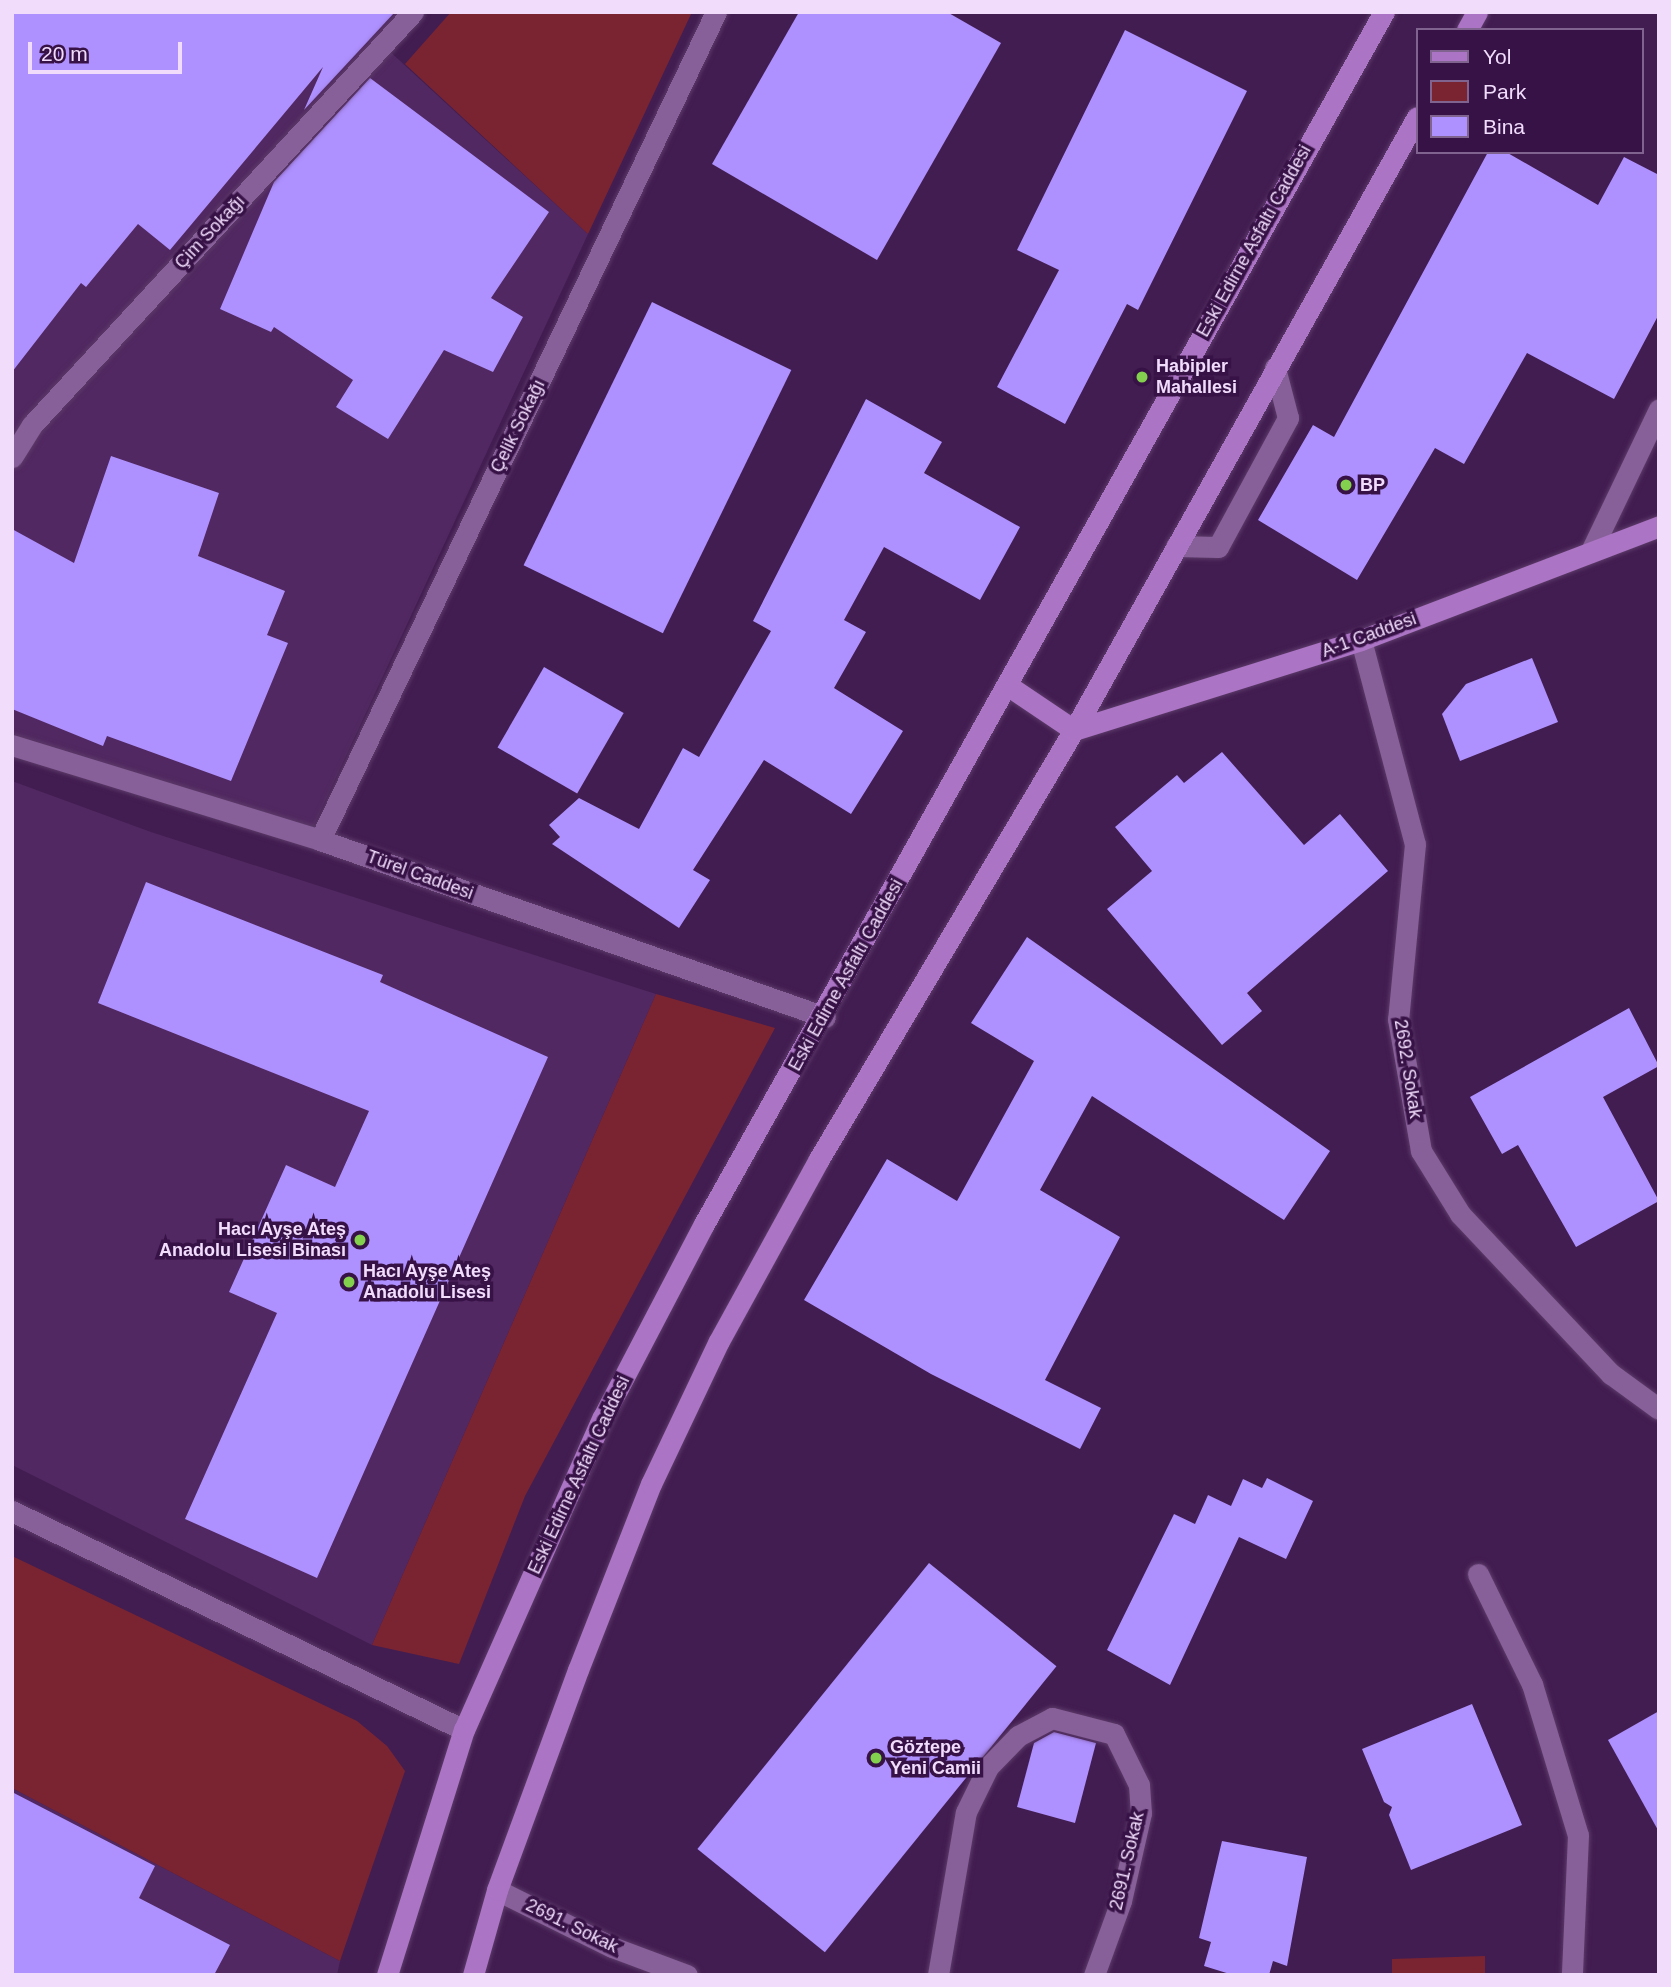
<!DOCTYPE html>
<html>
<head>
<meta charset="utf-8">
<style>
  body { margin:0 }
  #map { position:relative; width:1671px; height:1987px; overflow:hidden; background:#421d51; font-family:Helvetica,sans-serif }
  div>[style] { position:absolute }
  .built>* { inset:0; background:#512861 }
  .green>* { inset:0; background:#7a2432 }
  .building>* { inset:0; background:#ae90fe; transform-origin:0 0 }
  .roads { filter:drop-shadow(0 0 2px #5c3b69) drop-shadow(0 0 2px #5c3b69) }
  .minor>* { height:21px; margin:-10.5px; padding:0 10.5px; transform-origin:10.5px; border-radius:10.5px; background:#876099 }
  .major>* { height:21px; margin:-10.5px; padding:0 10.5px; transform-origin:10.5px; border-radius:10.5px; background:#ac74c5 }
  .dots>* { width:19px; height:19px; translate:-50% -50%; box-sizing:border-box; border:4px solid #371246; border-radius:50% }
  span { translate:-50% -50%; white-space:nowrap; text-align:center; line-height:1.15; -webkit-text-stroke:7px #371246; paint-order:stroke }
  .street-label { font-size:18px; color:#f1dcfc }
  .poi-label { font-size:18px; color:#f1dcfc; font-weight:700 }
  .left { translate:0 -50%; text-align:left }
  .right { translate:-100% -50%; text-align:right }
  .frame { position:absolute; inset:0; border:14px solid #f1dcfc; pointer-events:none }
  .legend { position:absolute; left:1416px; top:28px; width:228px; height:126px; box-sizing:border-box; background:#371246; border:2px solid #81638f; margin:0; padding:9px 12px; list-style:none; font-size:21px; color:#f1dcfc }
  .legend li { display:flex; align-items:center; gap:14px; height:35px }
  .legend b { width:35px; border:2px solid #81638f }
  .scale { position:absolute; left:28px; top:42px; width:154px; height:32px; box-sizing:border-box; border:4px solid #f1dcfc; border-top:0; padding-left:9px; font-size:21px; line-height:24px; white-space:nowrap; color:#f1dcfc; -webkit-text-stroke:5px #371246; paint-order:stroke }
</style>
</head>
<body>
<div id="map">
  <div class="built">
    <i style="clip-path:polygon(12px 12px,419px 12px,386px 48px,588px 234px,313px 827px,12px 734px)"></i>
    <i style="clip-path:polygon(12px 781px,151px 832px,656px 994px,372px 1645px,12px 1465px)"></i>
    <i style="clip-path:polygon(12px 1788px,340px 1961px,337px 1975px,12px 1975px)"></i>
  </div>
  <div class="green">
    <i style="clip-path:polygon(451px 12px,692px 12px,588px 234px,405px 64px)"></i>
    <i style="clip-path:polygon(656px 994px,775px 1028px,525px 1496px,459px 1664px,372px 1645px)"></i>
    <i style="clip-path:polygon(12px 1556px,357px 1721px,387px 1746px,405px 1771px,340px 1961px,12px 1788px)"></i>
    <i style="clip-path:polygon(1485px 1956px,1485px 1975px,1392px 1975px,1392px 1959px)"></i>
  </div>
  <div class="building">
    <i style="clip-path:polygon(12px 12px,395px 12px,304px 110px,323px 67px,170px 250px,138px 224px,86px 287px,81px 283px,12px 372px)"></i>
    <i style="clip-path:polygon(799px 12px,947px 12px,1001px 43px,877px 260px,712px 164px)"></i>
    <i style="clip-path:polygon(1125px 30px,1247px 91px,1138px 310px,1127px 304px,1065px 424px,997px 387px,1059px 270px,1017px 250px)"></i>
    <i style="clip-path:polygon(370px 78px,549px 212px,491px 298px,523px 317px,493px 372px,444px 350px,388px 439px,336px 407px,353px 380px,274px 327px,271px 332px,220px 309px,274px 182px)"></i>
    <i style="clip-path:polygon(1488px 152px,1506px 152px,1598px 205px,1624px 157px,1659px 175px,1659px 314px,1614px 399px,1527px 353px,1464px 464px,1435px 448px,1357px 580px,1258px 520px,1313px 425px,1334px 437px)"></i>
    <i style="left:652px;top:302px;width:155px;height:293px;rotate:26deg"></i>
    <i style="clip-path:polygon(866px 399px,942px 442px,924px 473px,1020px 527px,980px 600px,884px 547px,844px 620px,866px 632px,834px 688px,903px 731px,851px 814px,764px 760px,693px 870px,710px 880px,679px 928px,552px 844px,560px 837px,549px 825px,579px 798px,639px 829px,683px 748px,699px 757px,771px 631px,753px 621px)"></i>
    <i style="clip-path:polygon(111px 456px,219px 493px,198px 556px,285px 591px,267px 635px,288px 643px,231px 781px,107px 736px,103px 746px,12px 709px,12px 529px,74px 563px)"></i>
    <i style="clip-path:polygon(1532px 658px,1558px 722px,1460px 761px,1442px 714px,1466px 684px)"></i>
    <i style="left:544px;top:667px;width:92px;height:93px;rotate:30deg"></i>
    <i style="clip-path:polygon(1222px 752px,1304px 845px,1340px 814px,1388px 871px,1247px 993px,1262px 1011px,1222px 1045px,1107px 909px,1152px 871px,1115px 827px,1177px 775px,1184px 783px)"></i>
    <i style="clip-path:polygon(146px 882px,383px 975px,380px 982px,548px 1057px,317px 1578px,185px 1519px,277px 1313px,229px 1292px,286px 1165px,335px 1187px,369px 1111px,98px 1003px)"></i>
    <i style="clip-path:polygon(1027px 937px,1330px 1151px,1284px 1220px,1092px 1096px,1040px 1190px,1120px 1237px,1045px 1380px,1101px 1408px,1080px 1449px,931px 1374px,804px 1300px,887px 1159px,957px 1201px,1034px 1061px,971px 1023px)"></i>
    <i style="clip-path:polygon(1629px 1008px,1659px 1066px,1603px 1097px,1659px 1201px,1576px 1247px,1518px 1145px,1502px 1154px,1470px 1097px)"></i>
    <i style="clip-path:polygon(1267px 1478px,1313px 1501px,1286px 1559px,1239px 1537px,1170px 1685px,1107px 1650px,1174px 1514px,1195px 1524px,1208px 1495px,1231px 1506px,1243px 1479px,1262px 1488px)"></i>
    <i style="left:929px;top:1563px;width:164px;height:368px;rotate:39deg"></i>
    <i style="clip-path:polygon(1472px 1704px,1522px 1825px,1411px 1870px,1389px 1815px,1392px 1807px,1384px 1802px,1362px 1749px)"></i>
    <i style="clip-path:polygon(1659px 1711px,1659px 1832px,1608px 1740px)"></i>
    <i style="clip-path:polygon(1054px 1732px,1096px 1743px,1075px 1823px,1017px 1807px,1034px 1743px)"></i>
    <i style="clip-path:polygon(12px 1792px,155px 1866px,139px 1898px,230px 1945px,214px 1975px,12px 1975px)"></i>
    <i style="clip-path:polygon(1222px 1841px,1307px 1857px,1287px 1966px,1273px 1961px,1269px 1975px,1233px 1975px,1204px 1966px,1211px 1942px,1199px 1938px)"></i>
  </div>
  <div class="roads">
    <div class="minor">
      <i style="left:12px;top:457px;width:38px;rotate:-58deg"></i>
      <i style="left:32px;top:425px;width:562px;rotate:-47.31deg"></i>
      <i style="left:1176px;top:546px;width:42px;rotate:1.4deg"></i>
      <i style="left:1218px;top:547px;width:147px;rotate:-61.5deg"></i>
      <i style="left:1288px;top:418px;width:52px;rotate:-104.6deg"></i>
      <i style="left:1591px;top:551px;width:157px;rotate:-64.4deg"></i>
      <i style="left:1361px;top:640px;width:211px;rotate:75.2deg"></i>
      <i style="left:1415px;top:844px;width:176px;rotate:95.5deg"></i>
      <i style="left:1398px;top:1019px;width:134px;rotate:80.1deg"></i>
      <i style="left:1421px;top:1151px;width:74px;rotate:58.2deg"></i>
      <i style="left:1460px;top:1214px;width:220px;rotate:46.7deg"></i>
      <i style="left:1611px;top:1374px;width:59px;rotate:36.1deg"></i>
      <i style="left:12px;top:745px;width:322px;rotate:17.1deg"></i>
      <i style="left:320px;top:840px;width:535px;rotate:19.32deg"></i>
      <i style="left:320px;top:840px;width:918px;rotate:-64.44deg"></i>
      <i style="left:12px;top:1511px;width:502px;rotate:25.85deg"></i>
      <i style="left:1478px;top:1574px;width:123px;rotate:63.9deg"></i>
      <i style="left:1532px;top:1684px;width:158px;rotate:73.1deg"></i>
      <i style="left:1578px;top:1835px;width:140px;rotate:92.5deg"></i>
      <i style="left:497px;top:1890px;width:128px;rotate:26.4deg"></i>
      <i style="left:612px;top:1947px;width:80px;rotate:20.5deg"></i>
      <i style="left:938px;top:1975px;width:165px;rotate:-80.3deg"></i>
      <i style="left:966px;top:1812px;width:50px;rotate:-63.9deg"></i>
      <i style="left:988px;top:1767px;width:43px;rotate:-45.9deg"></i>
      <i style="left:1018px;top:1736px;width:38px;rotate:-28deg"></i>
      <i style="left:1052px;top:1718px;width:64px;rotate:14.5deg"></i>
      <i style="left:1114px;top:1734px;width:57px;rotate:63.9deg"></i>
      <i style="left:1139px;top:1785px;width:28px;rotate:86deg"></i>
      <i style="left:1141px;top:1813px;width:90px;rotate:102.8deg"></i>
      <i style="left:1121px;top:1901px;width:79px;rotate:110deg"></i>
    </div>
    <div class="major">
      <i style="left:1467px;top:30px;width:21px;rotate:-61deg"></i>
      <i style="left:1010px;top:687px;width:77px;rotate:33.9deg"></i>
      <i style="left:1074px;top:730px;width:301px;rotate:-17.4deg"></i>
      <i style="left:1361px;top:640px;width:319px;rotate:-20.9deg"></i>
      <i style="left:387px;top:1975px;width:257px;rotate:-72.6deg"></i>
      <i style="left:464px;top:1730px;width:342px;rotate:-66.1deg"></i>
      <i style="left:603px;top:1417px;width:218px;rotate:-62.4deg"></i>
      <i style="left:704px;top:1224px;width:1390px;rotate:-60.71deg"></i>
      <i style="left:473px;top:1975px;width:88px;rotate:-74.2deg"></i>
      <i style="left:497px;top:1890px;width:234px;rotate:-69.8deg"></i>
      <i style="left:578px;top:1670px;width:200px;rotate:-68.6deg"></i>
      <i style="left:651px;top:1484px;width:158px;rotate:-64.6deg"></i>
      <i style="left:719px;top:1341px;width:208px;rotate:-61.2deg"></i>
      <i style="left:819px;top:1159px;width:499px;rotate:-59.3deg"></i>
      <i style="left:1074px;top:730px;width:702px;rotate:-60.77deg"></i>
    </div>
  </div>
  <div class="dots">
    <i style="left:1142px;top:377px;background:#83d04e"></i>
    <i style="left:1346px;top:485px;background:#83d04e"></i>
    <i style="left:360px;top:1240px;background:#83d04e"></i>
    <i style="left:349px;top:1282px;background:#83d04e"></i>
    <i style="left:876px;top:1758px;background:#83d04e"></i>
  </div>
  <div class="street-label">
    <span style="left:210px;top:232px;rotate:-47deg">Çim Sokağı</span>
    <span style="left:1254px;top:241px;rotate:-61deg">Eski Edirne Asfaltı Caddesi</span>
    <span style="left:518px;top:426px;rotate:-64deg">Çelik Sokağı</span>
    <span style="left:1369px;top:635px;rotate:-20deg">A-1 Caddesi</span>
    <span style="left:420px;top:875px;rotate:20deg">Türel Caddesi</span>
    <span style="left:846px;top:975px;rotate:-61deg">Eski Edirne Asfaltı Caddesi</span>
    <span style="left:1408px;top:1069px;rotate:81deg">2692. Sokak</span>
    <span style="left:579px;top:1475px;rotate:-65deg">Eski Edirne Asfaltı Caddesi</span>
    <span style="left:1127px;top:1861px;rotate:-77deg">2691. Sokak</span>
    <span style="left:572px;top:1926px;rotate:26deg">2691. Sokak</span>
  </div>
  <div class="poi-label">
    <span class="left" style="left:1156px;top:377px">Habipler<br>Mahallesi</span>
    <span class="left" style="left:1360px;top:485px">BP</span>
    <span class="right" style="left:346px;top:1240px">Hacı Ayşe Ateş<br>Anadolu Lisesi Binası</span>
    <span class="left" style="left:363px;top:1282px">Hacı Ayşe Ateş<br>Anadolu Lisesi</span>
    <span class="left" style="left:890px;top:1758px">Göztepe<br>Yeni Camii</span>
  </div>
  <div class="frame"></div>
  <ul class="legend">
  <li><b style="height:9px;background:#ac74c5"></b>Yol</li>
  <li><b style="height:19px;background:#7a2432"></b>Park</li>
  <li><b style="height:19px;background:#ae90fe"></b>Bina</li>
  </ul>
  <div class="scale">20 m</div>
</div>
</body>
</html>
